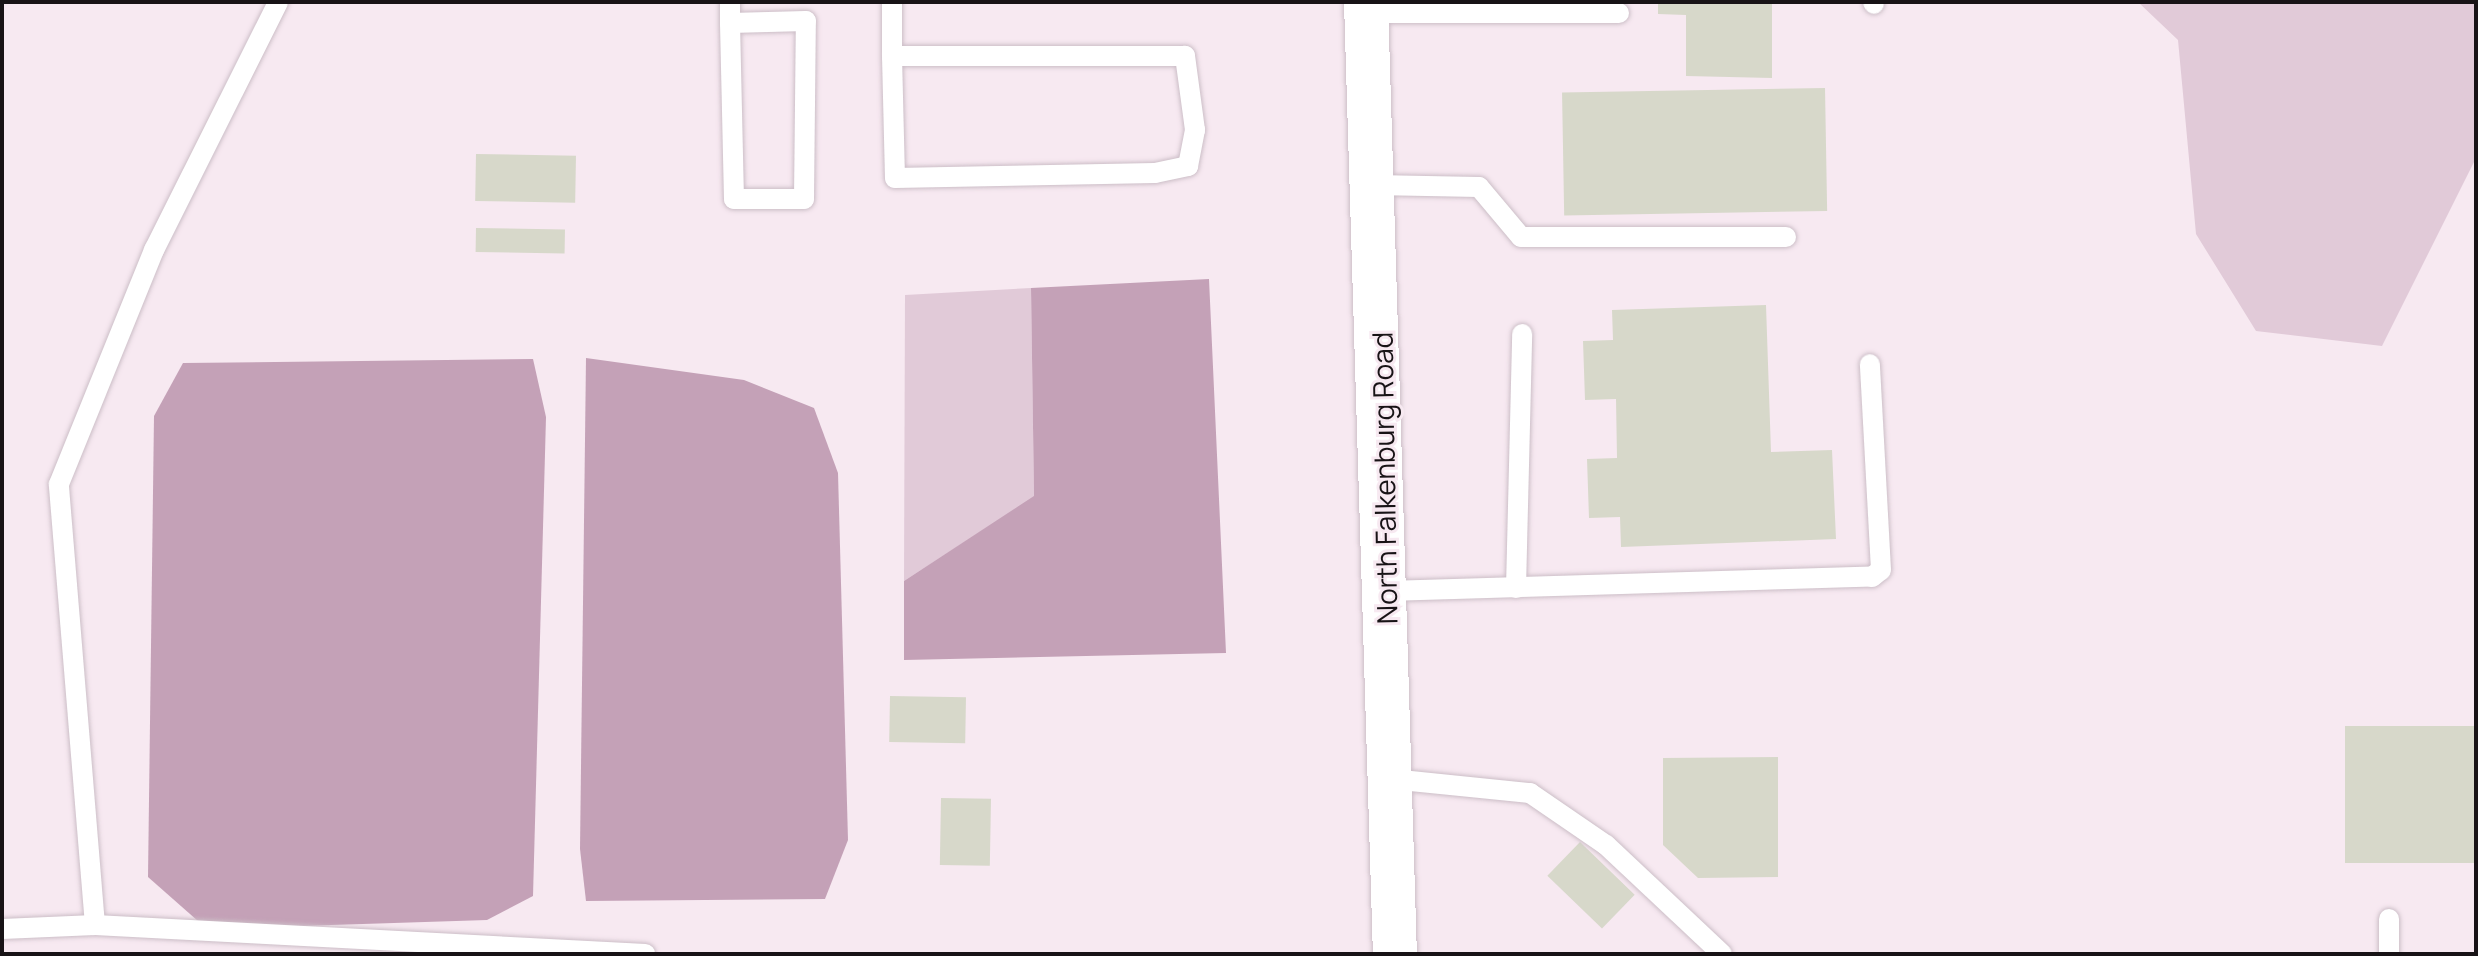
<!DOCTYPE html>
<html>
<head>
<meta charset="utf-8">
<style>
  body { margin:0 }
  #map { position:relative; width:2478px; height:956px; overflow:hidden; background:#f7e9f1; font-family:Manrope,sans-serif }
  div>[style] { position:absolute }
  .green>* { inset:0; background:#e1cad8 }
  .water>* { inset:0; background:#c4a1b7 }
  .building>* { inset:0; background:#d7d8ca; transform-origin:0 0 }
  .roads { filter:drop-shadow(0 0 2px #ccbec7) drop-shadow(0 0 2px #ccbec7) }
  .service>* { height:20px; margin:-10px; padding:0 10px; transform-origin:10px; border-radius:10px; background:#fff }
  .tertiary>* { height:44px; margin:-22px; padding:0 22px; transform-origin:22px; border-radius:22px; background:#fff }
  span { translate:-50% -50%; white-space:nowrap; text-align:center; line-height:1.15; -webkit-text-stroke:6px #f7e9f1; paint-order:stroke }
  .street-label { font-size:28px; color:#181316 }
  .frame { position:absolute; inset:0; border:4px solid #181316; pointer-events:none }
</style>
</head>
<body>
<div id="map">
  <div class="green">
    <i style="clip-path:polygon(2138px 2px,2476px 2px,2476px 158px,2382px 346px,2256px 331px,2196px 234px,2178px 40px)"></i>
    <i style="clip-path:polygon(1031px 288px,1034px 497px,904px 581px,905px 295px)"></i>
  </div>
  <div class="water">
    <i style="clip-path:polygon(1209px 279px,1226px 653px,904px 660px,904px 581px,1034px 496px,1031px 288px)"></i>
    <i style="clip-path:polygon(586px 358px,744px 380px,814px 408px,838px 473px,848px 840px,825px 899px,586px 901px,580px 849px)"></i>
    <i style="clip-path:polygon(533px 359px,546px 417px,533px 896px,487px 920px,207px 929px,148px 877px,154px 416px,183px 363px)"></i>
  </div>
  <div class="building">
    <i style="clip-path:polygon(1658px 2px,1772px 2px,1772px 78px,1686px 76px,1686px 15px,1658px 14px)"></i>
    <i style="left:1825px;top:88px;width:123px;height:263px;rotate:89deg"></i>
    <i style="left:476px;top:154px;width:100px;height:47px;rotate:1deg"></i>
    <i style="left:476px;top:228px;width:89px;height:24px;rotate:1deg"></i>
    <i style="clip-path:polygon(1766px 305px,1771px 452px,1832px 450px,1836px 539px,1621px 547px,1620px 517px,1589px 518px,1587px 459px,1617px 458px,1616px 399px,1585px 400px,1583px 341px,1613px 340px,1612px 310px)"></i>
    <i style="left:890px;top:696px;width:76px;height:46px;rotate:1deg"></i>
    <i style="left:2476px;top:726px;width:137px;height:131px;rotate:90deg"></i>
    <i style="clip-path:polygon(1778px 757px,1778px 877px,1698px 878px,1663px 845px,1663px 758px)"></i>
    <i style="left:941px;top:798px;width:50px;height:67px;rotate:1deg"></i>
    <i style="left:1580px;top:842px;width:76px;height:47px;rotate:44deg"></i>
  </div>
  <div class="roads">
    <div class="service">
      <i style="left:730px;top:2px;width:21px;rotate:90deg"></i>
      <i style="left:730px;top:23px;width:176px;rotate:88.7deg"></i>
      <i style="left:734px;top:199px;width:70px"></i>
      <i style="left:804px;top:199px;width:178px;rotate:-89.4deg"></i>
      <i style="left:806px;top:21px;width:76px;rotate:178.5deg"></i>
      <i style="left:892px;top:2px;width:54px;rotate:90deg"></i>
      <i style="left:892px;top:56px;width:122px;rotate:88.6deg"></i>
      <i style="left:895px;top:178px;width:260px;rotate:-1.1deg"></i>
      <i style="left:1155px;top:173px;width:34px;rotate:-12deg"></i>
      <i style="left:1188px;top:166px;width:37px;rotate:-79deg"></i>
      <i style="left:1195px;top:130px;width:75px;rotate:-97.7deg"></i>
      <i style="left:1185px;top:56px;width:293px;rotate:180deg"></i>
      <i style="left:1873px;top:2px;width:2px;rotate:63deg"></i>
      <i style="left:1367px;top:13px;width:252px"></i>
      <i style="left:1374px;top:185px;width:105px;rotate:1.1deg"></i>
      <i style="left:1479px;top:187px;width:65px;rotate:50deg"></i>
      <i style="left:1521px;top:237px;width:265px"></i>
      <i style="left:1516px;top:588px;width:254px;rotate:-88.6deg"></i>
      <i style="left:1387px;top:591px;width:485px;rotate:-1.7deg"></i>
      <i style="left:1872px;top:577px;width:11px;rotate:-38deg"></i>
      <i style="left:1881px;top:570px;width:206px;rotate:-93.1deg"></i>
      <i style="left:1391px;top:779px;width:140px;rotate:5.8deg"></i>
      <i style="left:1530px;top:793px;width:92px;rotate:34.4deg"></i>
      <i style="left:1606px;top:845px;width:159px;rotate:43.2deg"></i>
      <i style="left:2389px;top:919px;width:35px;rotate:90deg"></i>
      <i style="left:95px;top:925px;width:442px;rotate:-94.7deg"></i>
      <i style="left:59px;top:484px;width:253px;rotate:-67.9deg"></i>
      <i style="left:154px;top:250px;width:277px;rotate:-63.4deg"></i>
      <i style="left:2px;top:929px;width:93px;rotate:-2.5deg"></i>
      <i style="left:95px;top:925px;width:551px;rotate:3.02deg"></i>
    </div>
    <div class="tertiary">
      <i style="left:1366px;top:2px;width:952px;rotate:88.26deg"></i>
    </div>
  </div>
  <div class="street-label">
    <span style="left:1384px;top:478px;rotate:-91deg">North Falkenburg Road</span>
  </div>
  <div class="frame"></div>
</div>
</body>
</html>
